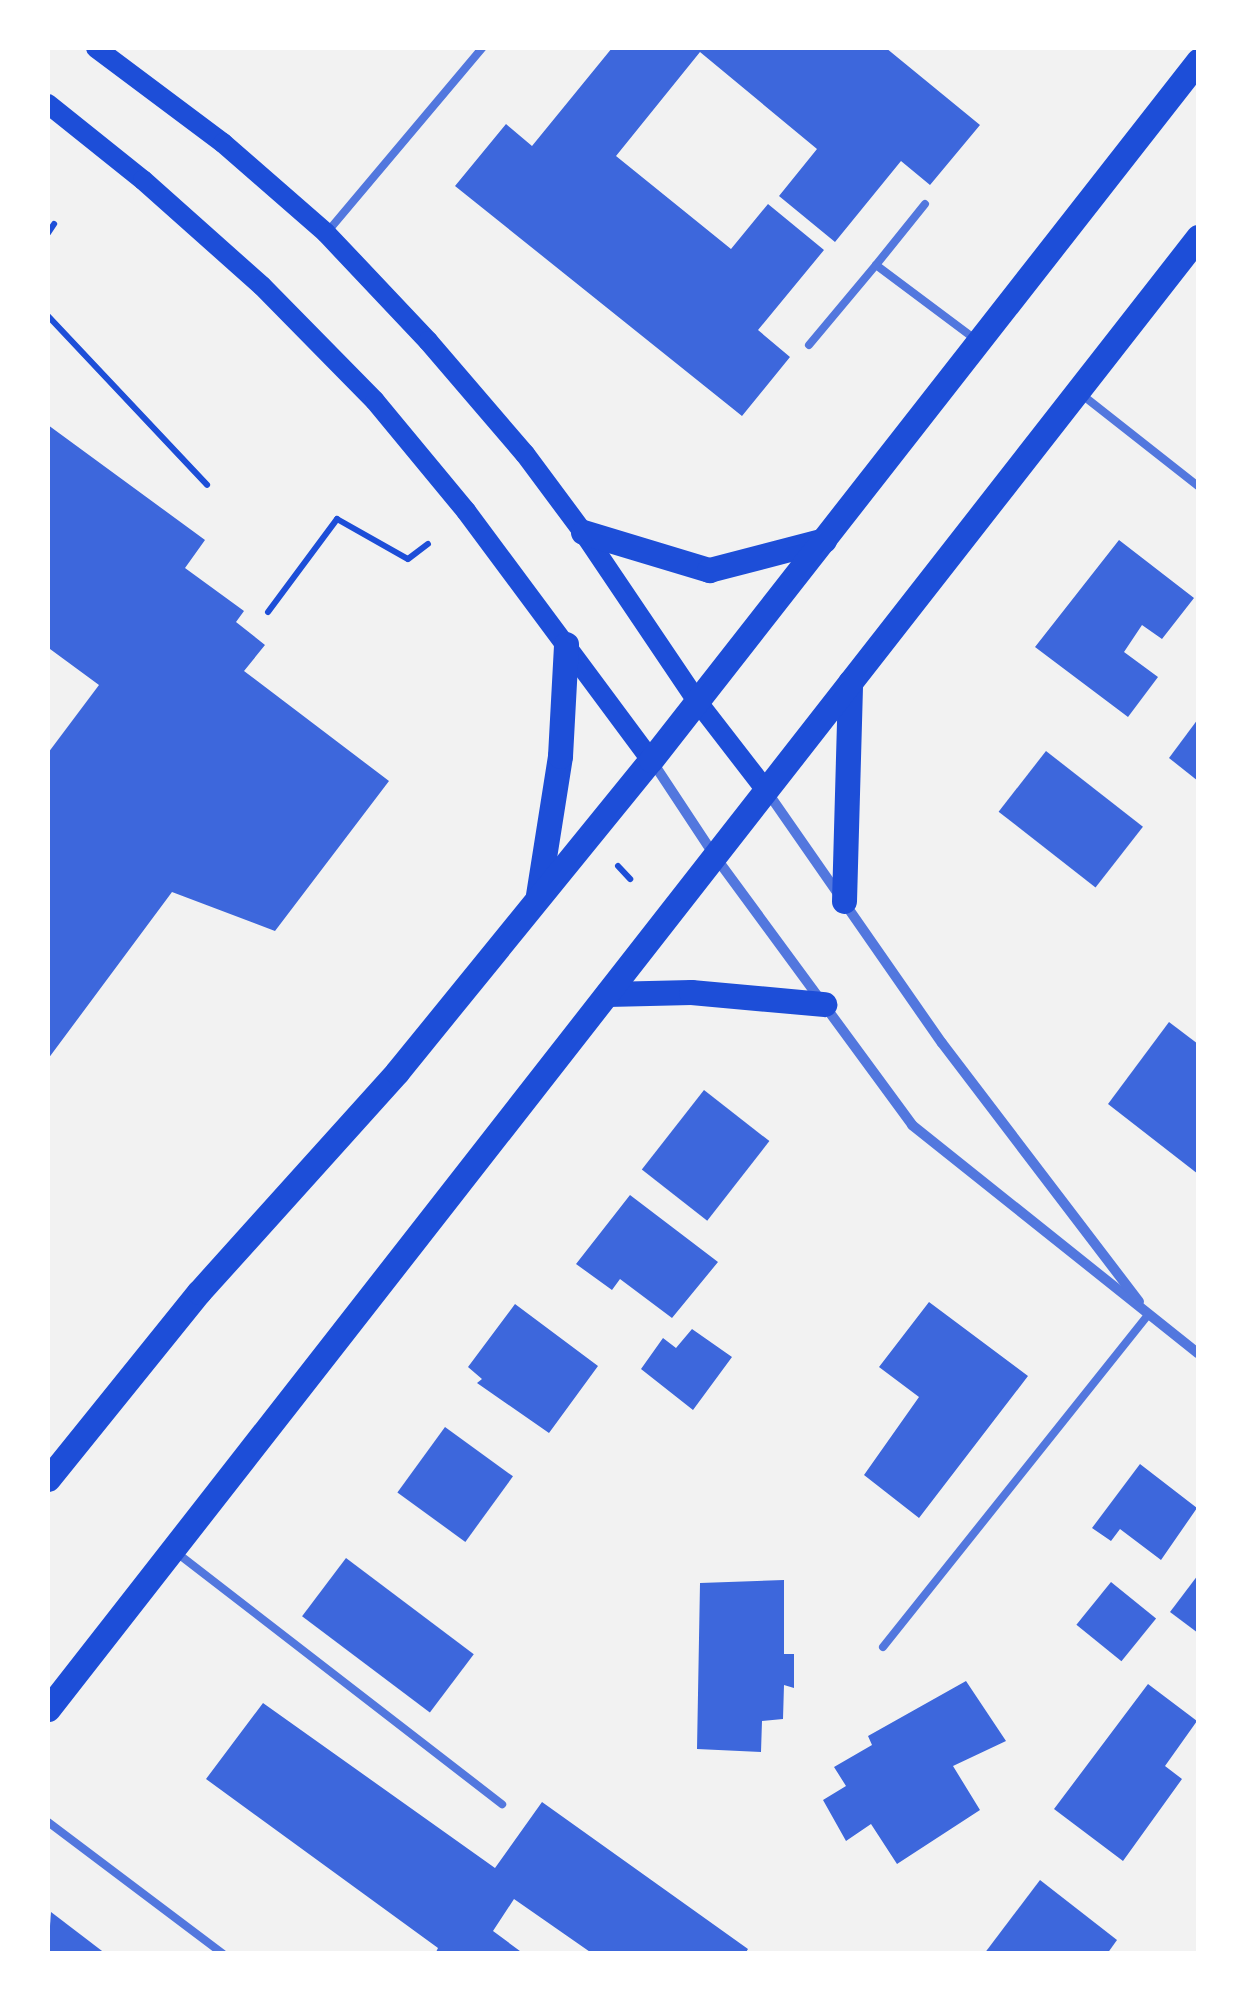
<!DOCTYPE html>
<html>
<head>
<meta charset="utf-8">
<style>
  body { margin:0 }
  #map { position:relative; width:1246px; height:2001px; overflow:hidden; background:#f2f2f2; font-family:"Work Sans",sans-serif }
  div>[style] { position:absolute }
  .building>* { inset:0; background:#3d67dc; transform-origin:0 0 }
  .path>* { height:6px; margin:-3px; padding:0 3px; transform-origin:3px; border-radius:3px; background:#1d4ed8 }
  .service>* { height:8px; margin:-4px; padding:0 4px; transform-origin:4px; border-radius:4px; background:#5277de }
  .minor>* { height:10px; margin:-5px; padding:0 5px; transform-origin:5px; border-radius:5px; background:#5277de }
  .secondary>* { height:20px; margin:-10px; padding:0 10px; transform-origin:10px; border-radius:10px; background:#1d4ed8 }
  .primary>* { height:25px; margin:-12.5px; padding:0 12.5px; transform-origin:12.5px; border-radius:12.5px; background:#1d4ed8 }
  span { translate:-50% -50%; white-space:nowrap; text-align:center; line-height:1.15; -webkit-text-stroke:8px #fff; paint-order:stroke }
  .frame { position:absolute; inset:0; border:50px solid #fff; pointer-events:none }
</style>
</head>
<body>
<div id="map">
  <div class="building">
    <i style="clip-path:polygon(612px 48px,886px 48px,980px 125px,930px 185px,901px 161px,835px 242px,779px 196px,817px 149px,700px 52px,616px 156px,731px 249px,768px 204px,824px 250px,758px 330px,790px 357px,742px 416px,455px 186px,506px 124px,532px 146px)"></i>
    <i style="clip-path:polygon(48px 425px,205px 540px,185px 568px,244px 611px,236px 622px,265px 645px,244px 671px,389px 781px,275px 931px,172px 892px,48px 1059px,48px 753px,99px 685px,50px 649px,48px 652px)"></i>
    <i style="clip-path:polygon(1119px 540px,1194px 598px,1162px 639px,1142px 625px,1124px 652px,1158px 677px,1128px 717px,1035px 647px)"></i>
    <i style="clip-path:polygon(1198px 719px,1198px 781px,1169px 758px)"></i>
    <i style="left:1046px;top:751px;width:123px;height:77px;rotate:38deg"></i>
    <i style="clip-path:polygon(1169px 1022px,1198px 1044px,1198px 1174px,1108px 1104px)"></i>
    <i style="left:704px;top:1090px;width:83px;height:101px;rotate:38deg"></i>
    <i style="clip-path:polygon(630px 1195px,718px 1262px,672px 1318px,620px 1279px,612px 1290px,576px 1264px)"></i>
    <i style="clip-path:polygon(929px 1302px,1028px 1376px,919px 1518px,864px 1475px,919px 1397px,879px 1367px)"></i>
    <i style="clip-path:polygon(515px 1304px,598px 1366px,549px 1433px,477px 1383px,482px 1379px,468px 1367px)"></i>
    <i style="clip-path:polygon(692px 1329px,732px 1357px,693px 1410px,641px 1369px,663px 1338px,676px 1348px)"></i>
    <i style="left:445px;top:1427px;width:84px;height:81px;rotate:36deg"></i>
    <i style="clip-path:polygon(1140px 1464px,1197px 1508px,1161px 1560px,1120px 1529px,1111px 1541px,1092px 1528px)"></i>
    <i style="left:346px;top:1558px;width:160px;height:73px;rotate:37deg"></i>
    <i style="clip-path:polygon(1198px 1575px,1198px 1633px,1170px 1612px)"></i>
    <i style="clip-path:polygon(784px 1580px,784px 1654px,794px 1654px,794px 1688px,784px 1685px,783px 1719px,762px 1721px,761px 1752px,697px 1749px,700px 1583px)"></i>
    <i style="left:1111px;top:1582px;width:58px;height:55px;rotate:39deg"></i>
    <i style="clip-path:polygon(966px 1681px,1006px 1741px,953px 1766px,980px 1810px,897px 1864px,871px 1824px,846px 1841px,823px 1800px,846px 1786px,834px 1767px,872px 1745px,868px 1736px)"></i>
    <i style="clip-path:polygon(1148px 1684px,1197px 1721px,1165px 1766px,1182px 1779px,1123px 1861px,1054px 1809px)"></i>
    <i style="clip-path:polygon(263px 1703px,495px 1868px,542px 1802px,748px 1949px,745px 1954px,593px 1954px,514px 1899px,493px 1931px,524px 1954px,435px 1954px,438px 1948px,206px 1779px)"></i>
    <i style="clip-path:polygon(1040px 1880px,1117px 1940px,1107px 1954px,984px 1954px)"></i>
    <i style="clip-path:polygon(51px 1912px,106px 1954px,48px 1954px)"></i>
  </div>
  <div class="path">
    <i style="left:48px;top:233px;width:11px;rotate:-56deg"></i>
    <i style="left:48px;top:316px;width:232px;rotate:46.7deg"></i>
    <i style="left:268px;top:612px;width:116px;rotate:-53.4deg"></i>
    <i style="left:337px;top:519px;width:81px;rotate:29.4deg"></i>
    <i style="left:408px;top:559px;width:25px;rotate:-37deg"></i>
    <i style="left:618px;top:866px;width:18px;rotate:47deg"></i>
  </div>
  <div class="service">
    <i style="left:925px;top:204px;width:78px;rotate:128.8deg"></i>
    <i style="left:876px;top:265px;width:124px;rotate:36.8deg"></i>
    <i style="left:329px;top:230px;width:238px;rotate:-49.9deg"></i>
    <i style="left:809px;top:345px;width:104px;rotate:-50.1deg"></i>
    <i style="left:1081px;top:394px;width:149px;rotate:38.2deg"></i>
    <i style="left:177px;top:1553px;width:411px;rotate:37.7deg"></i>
    <i style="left:883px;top:1647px;width:426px;rotate:-51.4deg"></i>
    <i style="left:48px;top:1822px;width:219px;rotate:37deg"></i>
  </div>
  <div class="minor">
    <i style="left:652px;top:761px;width:113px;rotate:56.6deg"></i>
    <i style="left:714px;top:855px;width:335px;rotate:53.7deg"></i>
    <i style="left:912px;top:1125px;width:366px;rotate:38.6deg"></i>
    <i style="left:766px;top:790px;width:308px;rotate:55.2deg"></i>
    <i style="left:942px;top:1043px;width:325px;rotate:52.7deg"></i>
  </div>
  <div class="secondary">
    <i style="left:96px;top:48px;width:159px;rotate:36.8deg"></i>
    <i style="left:223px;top:143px;width:137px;rotate:41.1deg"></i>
    <i style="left:326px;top:233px;width:149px;rotate:46.6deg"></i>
    <i style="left:428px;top:341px;width:149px;rotate:49.4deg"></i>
    <i style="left:525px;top:454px;width:97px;rotate:53.4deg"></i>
    <i style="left:583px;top:532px;width:204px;rotate:56deg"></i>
    <i style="left:697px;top:701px;width:111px;rotate:52.3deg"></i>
    <i style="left:48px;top:104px;width:122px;rotate:38.7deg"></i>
    <i style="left:143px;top:180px;width:159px;rotate:41.7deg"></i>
    <i style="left:262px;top:286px;width:161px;rotate:45.5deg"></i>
    <i style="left:375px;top:401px;width:143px;rotate:50.4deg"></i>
    <i style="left:466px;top:511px;width:310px;rotate:53.4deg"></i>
  </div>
  <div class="primary">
    <i style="left:583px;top:532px;width:132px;rotate:16.8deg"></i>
    <i style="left:709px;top:570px;width:119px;rotate:-14.6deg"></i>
    <i style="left:538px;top:895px;width:141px;rotate:-81deg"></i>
    <i style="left:560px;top:756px;width:112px;rotate:-86.9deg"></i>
    <i style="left:844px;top:901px;width:219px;rotate:-88.4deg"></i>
    <i style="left:607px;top:994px;width:84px;rotate:-1.4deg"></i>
    <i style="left:691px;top:992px;width:134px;rotate:5.2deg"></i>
    <i style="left:48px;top:1479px;width:240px;rotate:-51.1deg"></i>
    <i style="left:199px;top:1292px;width:296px;rotate:-48deg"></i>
    <i style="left:397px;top:1072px;width:402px;rotate:-50.9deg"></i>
    <i style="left:651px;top:760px;width:888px;rotate:-51.96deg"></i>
    <i style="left:48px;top:1709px;width:1868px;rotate:-52deg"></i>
  </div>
  <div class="frame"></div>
</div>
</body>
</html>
